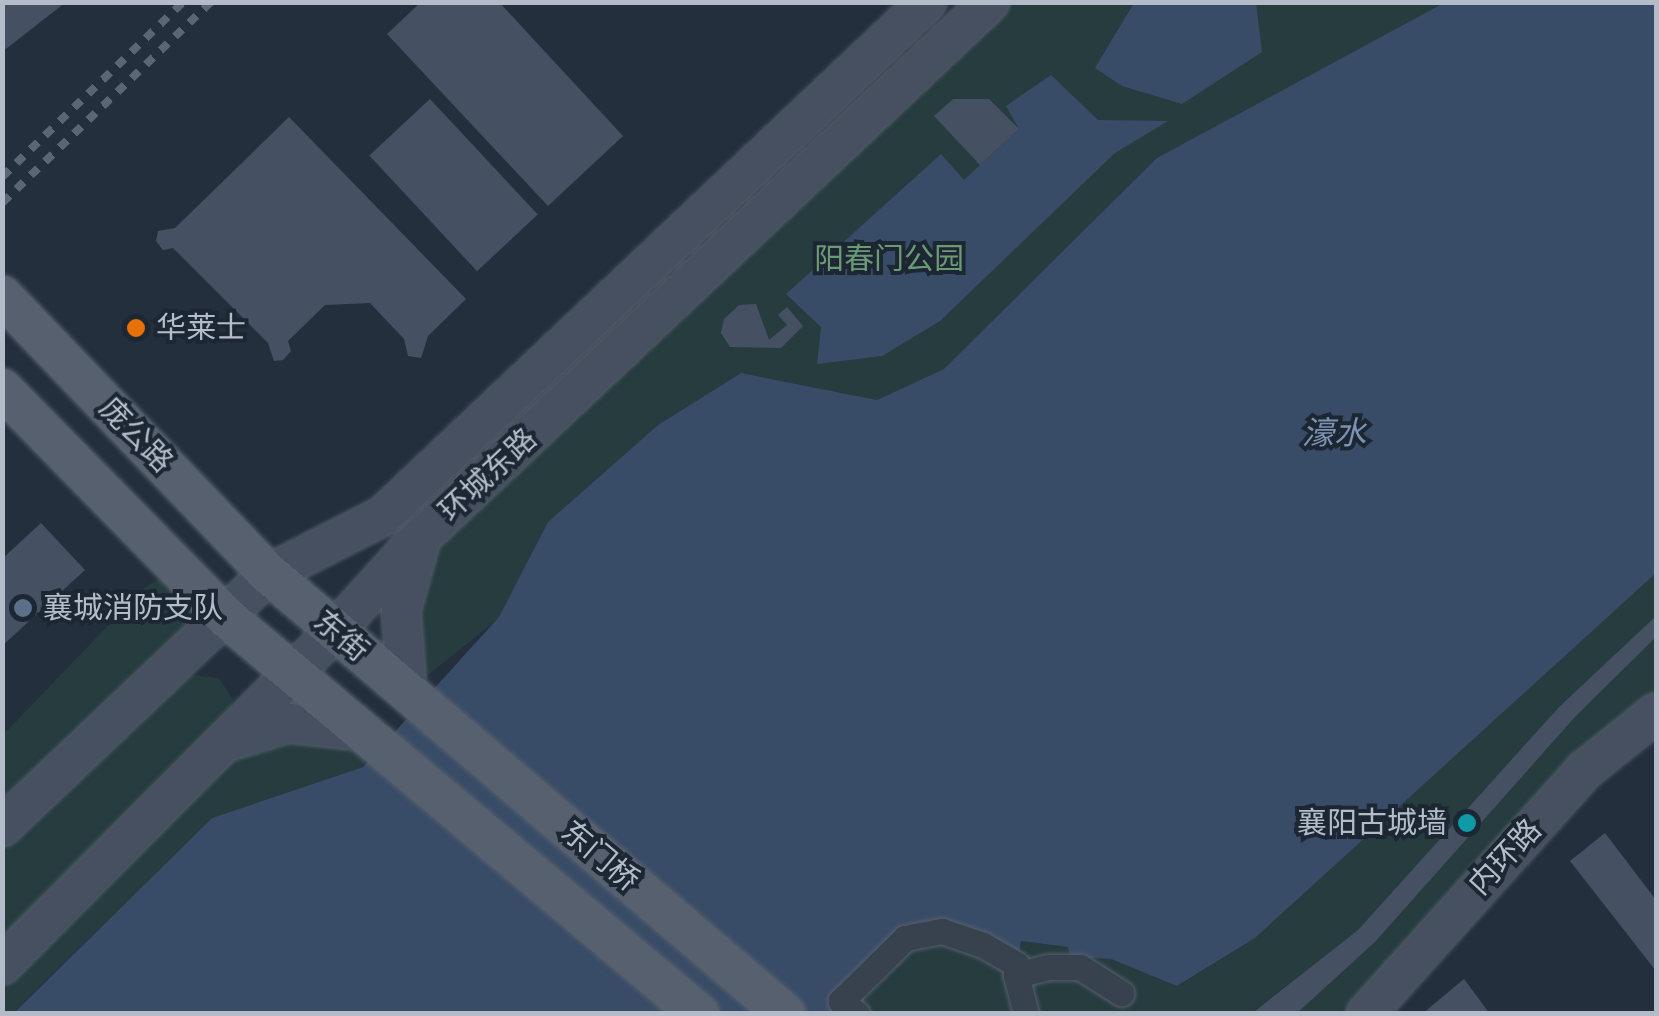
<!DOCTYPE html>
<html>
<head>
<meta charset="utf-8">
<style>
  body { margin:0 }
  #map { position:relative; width:1659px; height:1016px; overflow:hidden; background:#242f3e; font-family:Jost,"Noto Sans SC",sans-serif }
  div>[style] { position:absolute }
  .green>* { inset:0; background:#263c3f }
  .water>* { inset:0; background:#394c67 }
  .building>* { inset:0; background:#455162; transform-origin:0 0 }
  .roads { filter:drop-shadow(0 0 2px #565f6c) drop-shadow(0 0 2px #565f6c) }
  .street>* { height:25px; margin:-12.5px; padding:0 12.5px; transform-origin:12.5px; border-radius:12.5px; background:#38414e }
  .secondary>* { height:38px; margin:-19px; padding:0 19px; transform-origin:19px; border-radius:19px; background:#465061 }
  .primary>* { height:40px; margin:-20px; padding:0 20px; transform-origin:20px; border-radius:20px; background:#56606e }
  .rail>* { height:8px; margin-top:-4px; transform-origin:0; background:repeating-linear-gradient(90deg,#5a6575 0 10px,transparent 0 20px) }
  .dots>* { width:28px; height:28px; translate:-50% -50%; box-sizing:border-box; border:5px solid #1d2633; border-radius:50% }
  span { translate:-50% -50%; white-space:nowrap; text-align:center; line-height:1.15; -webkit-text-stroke:8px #1d2633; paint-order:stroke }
  .park-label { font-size:30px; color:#6b9a76 }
  .poi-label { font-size:30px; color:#b4bcc9 }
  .left { translate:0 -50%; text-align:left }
  .right { translate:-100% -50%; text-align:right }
  .street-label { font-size:30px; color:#b4bcc9 }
  .water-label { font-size:32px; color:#7c92b1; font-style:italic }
  .frame { position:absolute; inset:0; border:5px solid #b4bcc9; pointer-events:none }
</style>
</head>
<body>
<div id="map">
  <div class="green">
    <i style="clip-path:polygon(990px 3px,1444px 3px,991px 324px,945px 369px,877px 400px,741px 373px,658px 425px,548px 522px,500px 617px,407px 692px,421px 537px)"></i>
    <i style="clip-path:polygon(177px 568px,206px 599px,174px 673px,219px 678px,233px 700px,226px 741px,288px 723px,378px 746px,363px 767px,212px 818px,13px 1013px,3px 1014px,2px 736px,144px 588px)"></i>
    <i style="clip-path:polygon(1656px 573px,1656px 616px,1559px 707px,1358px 930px,1251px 1013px,830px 1014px,870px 967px,942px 931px,1017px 964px,1021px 941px,1069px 947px,1071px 957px,1111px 959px,1178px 986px,1255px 938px)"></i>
    <i style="clip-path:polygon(1656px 637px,1656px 713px,1366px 1013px,1296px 1014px,1375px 942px,1575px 717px)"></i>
  </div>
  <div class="water">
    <i style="clip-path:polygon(1134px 3px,1256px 3px,1262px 52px,1182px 104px,1122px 86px,1095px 68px)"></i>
    <i style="clip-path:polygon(1444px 3px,1656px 3px,1656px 573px,1255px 938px,1177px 986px,1111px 959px,1070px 957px,1068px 947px,1021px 941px,1017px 965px,942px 931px,870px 967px,830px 1013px,13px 1014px,212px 818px,363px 767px,499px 617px,548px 522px,658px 425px,741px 373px,877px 400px,944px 369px,1157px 158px)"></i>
    <i style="clip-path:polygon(1051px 75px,1098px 120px,1168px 121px,1115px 153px,940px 321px,882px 356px,817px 364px,821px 327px,786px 294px,941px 154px,964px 180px,1019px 129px,1006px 106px)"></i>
  </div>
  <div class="building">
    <i style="clip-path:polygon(2px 2px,66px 2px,2px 52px)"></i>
    <i style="clip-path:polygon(421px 2px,499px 2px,623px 136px,548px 206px,387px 34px)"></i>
    <i style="left:430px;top:99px;width:158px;height:83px;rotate:47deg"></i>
    <i style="clip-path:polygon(953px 99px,989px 99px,1019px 129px,980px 165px,934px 116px)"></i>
    <i style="clip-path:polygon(289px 117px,466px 299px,428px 336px,421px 358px,408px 356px,404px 339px,370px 303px,325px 305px,288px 341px,291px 351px,283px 360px,274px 361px,268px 343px,173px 248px,163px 250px,156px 241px,158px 231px,175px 228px)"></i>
    <i style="clip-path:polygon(756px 304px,769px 340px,787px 325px,778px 315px,787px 307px,803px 326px,781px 348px,730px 347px,721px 333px,724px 319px,739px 305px)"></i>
    <i style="clip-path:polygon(41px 523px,85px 570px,2px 646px,2px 559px)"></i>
    <i style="clip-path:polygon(1656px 616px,1656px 637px,1575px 717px,1375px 942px,1296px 1014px,1251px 1014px,1358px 930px,1559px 707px)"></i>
    <i style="clip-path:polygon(1605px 833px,1656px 900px,1656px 971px,1570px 861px)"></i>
    <i style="clip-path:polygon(1464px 979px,1490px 1014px,1422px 1014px)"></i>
  </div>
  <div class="roads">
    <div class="street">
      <i style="left:857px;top:1014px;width:21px;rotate:-141deg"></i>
      <i style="left:841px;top:1001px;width:90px;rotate:-44.5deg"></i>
      <i style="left:905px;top:938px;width:38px;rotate:-11deg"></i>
      <i style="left:942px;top:931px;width:43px;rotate:18.9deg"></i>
      <i style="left:983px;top:945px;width:39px;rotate:30deg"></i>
      <i style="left:1017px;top:965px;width:10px;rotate:96deg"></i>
      <i style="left:1026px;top:1014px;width:40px;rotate:-104.4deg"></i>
      <i style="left:1016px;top:975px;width:34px;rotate:-14deg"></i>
      <i style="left:1049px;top:967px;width:31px"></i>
      <i style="left:1080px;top:967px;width:49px;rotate:32.4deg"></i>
    </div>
    <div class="secondary">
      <i style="left:407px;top:692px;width:82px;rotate:-94.2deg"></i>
      <i style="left:401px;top:610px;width:70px;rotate:-74.2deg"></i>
      <i style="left:232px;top:740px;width:59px;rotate:-16.9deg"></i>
      <i style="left:288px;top:723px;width:72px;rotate:6.3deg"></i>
      <i style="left:2px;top:827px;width:368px;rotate:-43.5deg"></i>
      <i style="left:269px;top:574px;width:128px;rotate:-27deg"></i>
      <i style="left:383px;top:516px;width:748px;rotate:-43.38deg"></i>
      <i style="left:2px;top:965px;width:472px;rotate:-45.1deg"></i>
      <i style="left:335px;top:631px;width:113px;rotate:-47.9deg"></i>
      <i style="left:411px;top:547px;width:795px;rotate:-43.27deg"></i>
      <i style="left:1366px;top:1014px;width:328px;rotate:-48.1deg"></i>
      <i style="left:1585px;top:770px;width:91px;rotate:-38.8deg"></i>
    </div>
    <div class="primary">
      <i style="left:2px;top:296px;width:385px;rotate:46.2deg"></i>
      <i style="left:269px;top:574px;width:678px;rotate:40.45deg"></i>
      <i style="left:2px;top:389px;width:321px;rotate:45.5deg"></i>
      <i style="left:227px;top:618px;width:616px;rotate:40deg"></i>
    </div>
  </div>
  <div class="rail">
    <i style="left:2px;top:177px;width:252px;rotate:-44deg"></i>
    <i style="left:2px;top:203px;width:290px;rotate:-43.9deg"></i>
  </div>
  <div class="dots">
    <i style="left:136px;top:328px;background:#e8710a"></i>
    <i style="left:23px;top:608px;background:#5c6f8a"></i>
    <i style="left:1467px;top:823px;background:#0f9aa8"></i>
  </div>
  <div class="park-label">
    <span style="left:889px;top:259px">阳春门公园</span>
  </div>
  <div class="poi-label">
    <span class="left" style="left:156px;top:328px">华莱士</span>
    <span class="left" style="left:43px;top:608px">襄城消防支队</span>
    <span class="right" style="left:1447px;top:823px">襄阳古城墙</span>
  </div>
  <div class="street-label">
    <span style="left:136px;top:435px;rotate:46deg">庞公路</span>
    <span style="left:488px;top:475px;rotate:-43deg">环城东路</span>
    <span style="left:341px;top:636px;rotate:40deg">东街</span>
    <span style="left:600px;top:856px;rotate:40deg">东门桥</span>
    <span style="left:1505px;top:857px;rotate:-47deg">内环路</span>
  </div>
  <div class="water-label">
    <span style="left:1334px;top:433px">濠水</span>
  </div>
  <div class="frame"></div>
</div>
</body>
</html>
